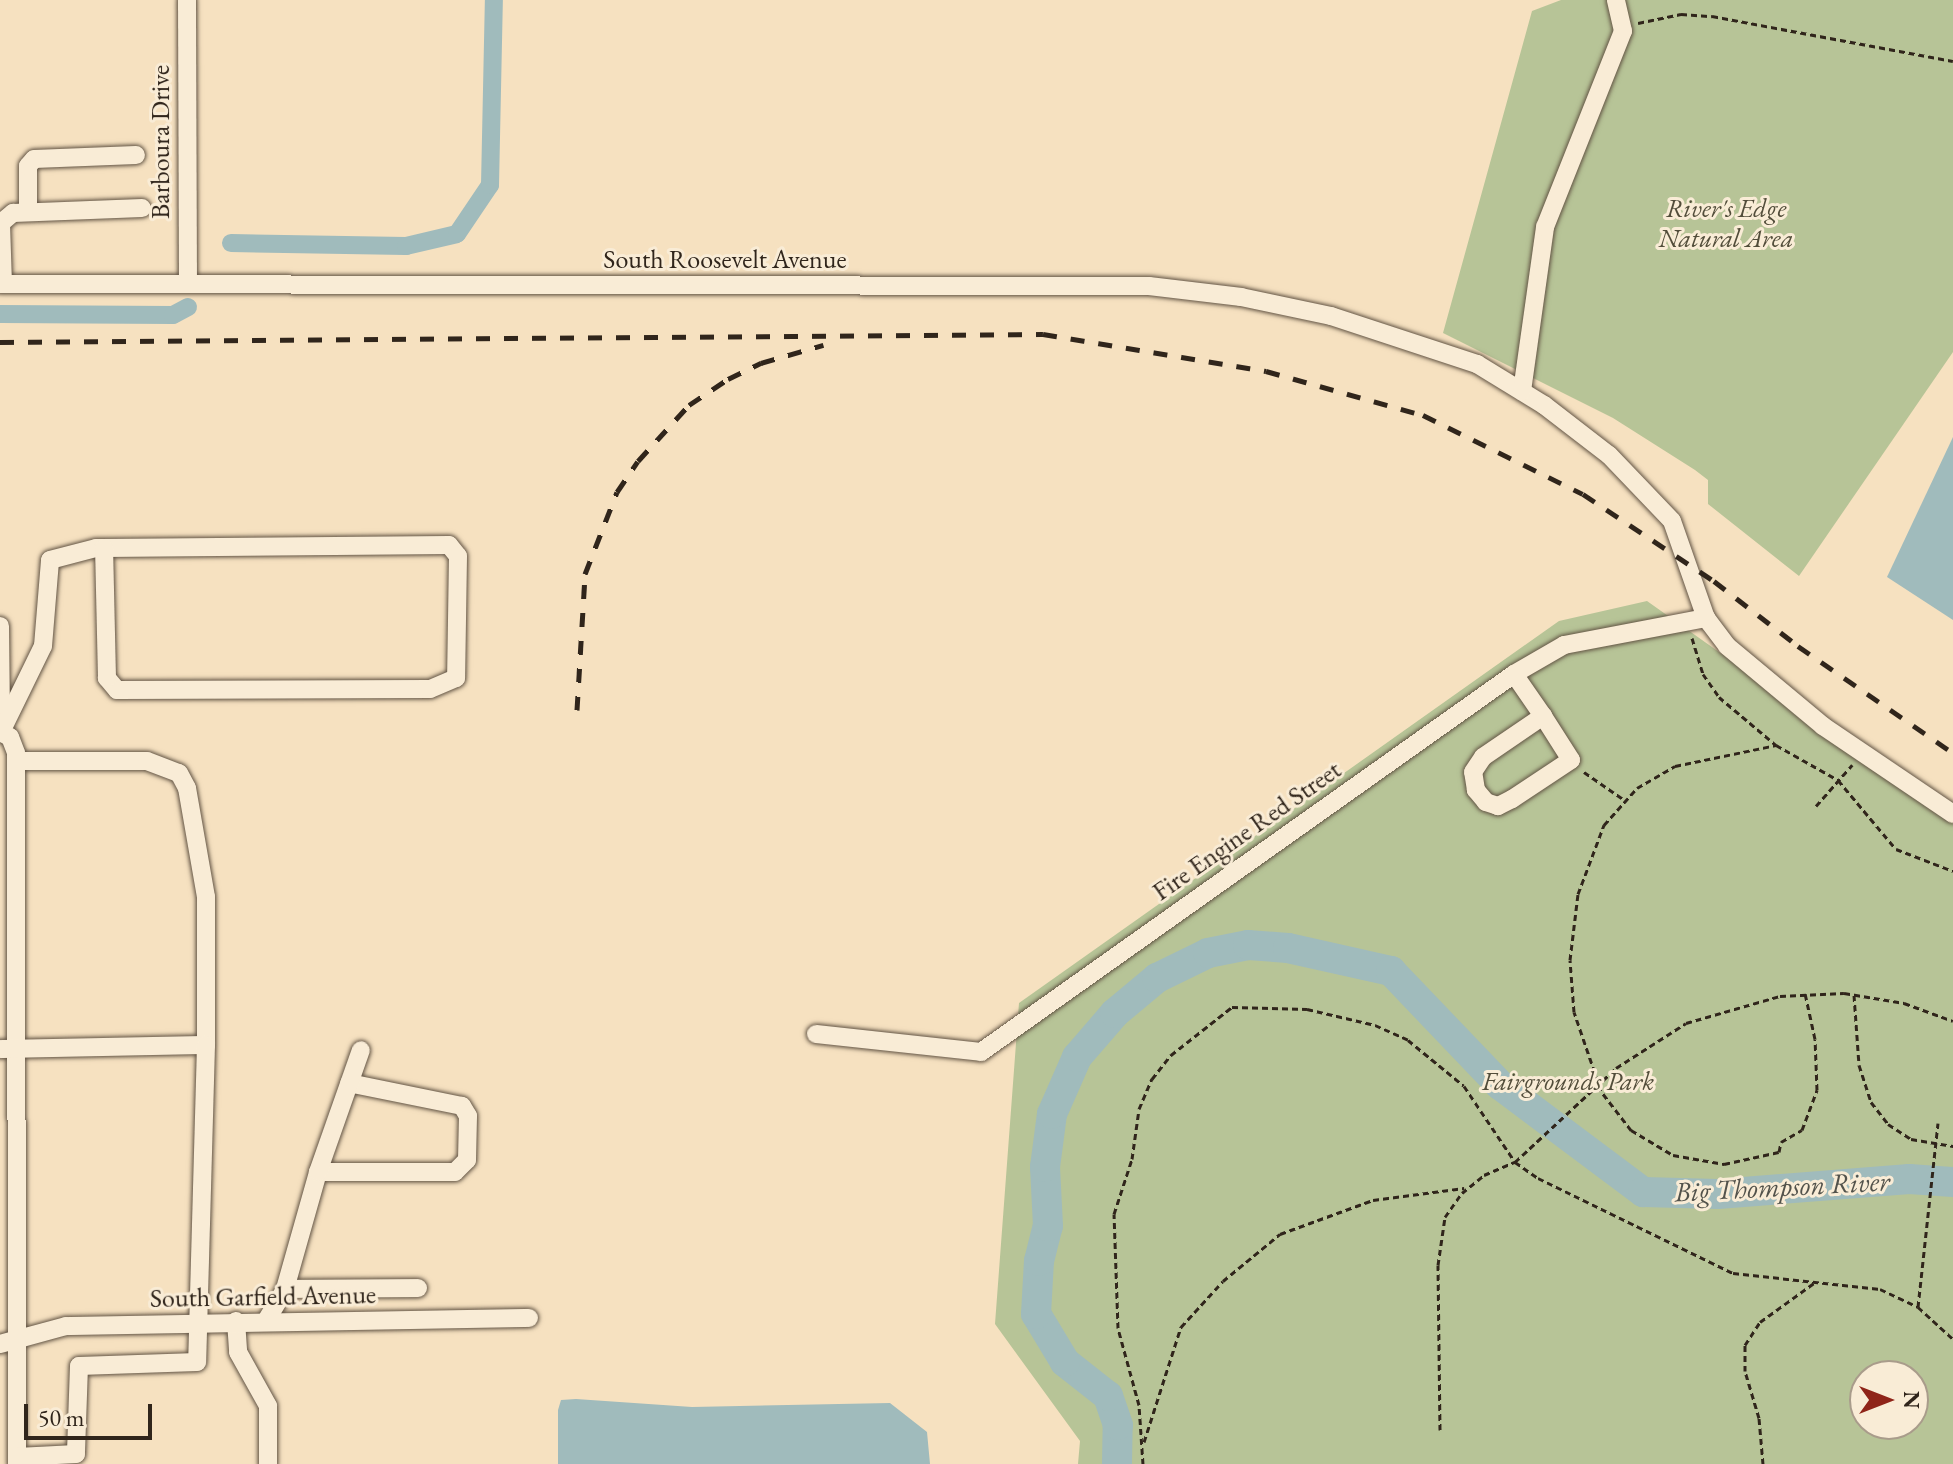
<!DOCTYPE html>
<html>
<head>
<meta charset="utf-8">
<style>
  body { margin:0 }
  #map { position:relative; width:1953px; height:1464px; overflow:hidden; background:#f6e1c0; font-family:"EB Garamond",serif }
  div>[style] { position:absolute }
  .green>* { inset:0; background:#b7c497 }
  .water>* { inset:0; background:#a0bbbc }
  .canal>* { height:18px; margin:-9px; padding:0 9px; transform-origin:9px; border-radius:9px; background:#a0bbbc }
  .river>* { height:30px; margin:-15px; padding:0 15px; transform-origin:15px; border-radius:15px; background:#a0bbbc }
  .path>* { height:3px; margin-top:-1.5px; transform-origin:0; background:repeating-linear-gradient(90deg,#30251b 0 6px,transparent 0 10px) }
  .roads { filter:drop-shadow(0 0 2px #625444) drop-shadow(0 0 2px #625444) }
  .minor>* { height:18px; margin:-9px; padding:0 9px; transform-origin:9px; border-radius:9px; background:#f9ecd6 }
  .rail>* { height:5px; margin-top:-2.5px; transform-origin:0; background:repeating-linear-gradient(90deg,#30251b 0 14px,transparent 0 28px) }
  span { translate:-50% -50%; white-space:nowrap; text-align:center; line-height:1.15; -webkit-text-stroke:6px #f9ecd6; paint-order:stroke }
  .street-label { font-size:26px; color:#30251b }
  .park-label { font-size:26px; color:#524d3a; font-style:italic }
  .water-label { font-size:28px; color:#52524b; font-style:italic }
  .north { position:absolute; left:1849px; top:1360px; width:80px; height:80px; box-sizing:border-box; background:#f9ecd6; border:2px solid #a99c8b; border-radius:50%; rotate:90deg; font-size:22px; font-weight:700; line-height:32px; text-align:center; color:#30251b }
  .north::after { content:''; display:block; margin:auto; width:28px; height:36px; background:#8f2418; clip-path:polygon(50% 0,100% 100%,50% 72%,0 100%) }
  .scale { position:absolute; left:24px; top:1404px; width:128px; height:36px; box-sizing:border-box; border:4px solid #30251b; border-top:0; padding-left:10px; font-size:24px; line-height:28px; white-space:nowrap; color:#30251b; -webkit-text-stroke:6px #f9ecd6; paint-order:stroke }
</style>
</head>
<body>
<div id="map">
  <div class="green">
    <i style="clip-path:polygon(1561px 0,1953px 0,1953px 352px,1799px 576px,1708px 504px,1708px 480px,1695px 470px,1613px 418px,1443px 333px,1532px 11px)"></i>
    <i style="clip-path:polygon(evenodd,1647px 601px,1953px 818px,1953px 1464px,1078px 1464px,1080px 1441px,995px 1324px,1019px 1003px,1559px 621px,1647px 601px,1865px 1376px,1913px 1376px,1913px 1424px,1865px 1424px,1865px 1376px)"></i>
  </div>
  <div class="water">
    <i style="clip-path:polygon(1953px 437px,1953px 620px,1887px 577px)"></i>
    <i style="clip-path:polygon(576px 1399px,692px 1407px,890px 1403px,927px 1432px,930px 1464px,558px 1464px,558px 1410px,561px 1400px)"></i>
  </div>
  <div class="canal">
    <i style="left:231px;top:243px;width:175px;rotate:1deg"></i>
    <i style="left:406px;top:246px;width:52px;rotate:-13.2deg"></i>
    <i style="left:457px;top:234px;width:59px;rotate:-56deg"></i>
    <i style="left:490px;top:185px;width:185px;rotate:-88.8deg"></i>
    <i style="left:0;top:314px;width:173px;rotate:0.3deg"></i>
    <i style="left:173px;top:315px;width:17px;rotate:-28deg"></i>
  </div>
  <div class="river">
    <i style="left:1117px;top:1464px;width:39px;rotate:-89deg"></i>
    <i style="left:1118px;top:1425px;width:31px;rotate:-109deg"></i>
    <i style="left:1108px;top:1396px;width:55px;rotate:-141.7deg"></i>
    <i style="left:1065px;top:1362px;width:56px;rotate:-121.1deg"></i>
    <i style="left:1036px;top:1314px;width:53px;rotate:-86.8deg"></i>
    <i style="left:1039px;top:1261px;width:36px;rotate:-76deg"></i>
    <i style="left:1048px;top:1226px;width:59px;rotate:-92.9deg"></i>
    <i style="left:1045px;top:1167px;width:53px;rotate:-82.5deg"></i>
    <i style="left:1052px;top:1114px;width:62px;rotate:-66.3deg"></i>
    <i style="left:1077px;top:1057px;width:58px;rotate:-49.2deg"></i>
    <i style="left:1115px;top:1013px;width:55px;rotate:-39.8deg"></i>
    <i style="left:1157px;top:978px;width:57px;rotate:-26.1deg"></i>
    <i style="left:1208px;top:953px;width:41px;rotate:-11.3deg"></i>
    <i style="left:1248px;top:945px;width:40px;rotate:4.3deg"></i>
    <i style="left:1288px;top:948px;width:106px;rotate:12.6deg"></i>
    <i style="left:1391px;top:971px;width:158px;rotate:46.3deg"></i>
    <i style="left:1500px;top:1085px;width:179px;rotate:36.8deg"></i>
    <i style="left:1643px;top:1192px;width:75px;rotate:1.5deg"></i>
    <i style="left:1718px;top:1194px;width:192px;rotate:-4.5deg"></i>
    <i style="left:1909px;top:1179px;width:44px;rotate:3.9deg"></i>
  </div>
  <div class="path">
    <i style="left:1638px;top:23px;width:44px;rotate:-11.8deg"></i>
    <i style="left:1681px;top:14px;width:31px;rotate:4deg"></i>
    <i style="left:1712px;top:16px;width:245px;rotate:10.6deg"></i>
    <i style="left:1692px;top:638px;width:38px;rotate:73deg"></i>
    <i style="left:1703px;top:674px;width:28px;rotate:55deg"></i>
    <i style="left:1719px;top:697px;width:75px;rotate:40.1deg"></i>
    <i style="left:1776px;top:745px;width:71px;rotate:29.4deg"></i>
    <i style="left:1838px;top:780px;width:90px;rotate:50deg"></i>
    <i style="left:1896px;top:849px;width:61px;rotate:21.1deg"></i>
    <i style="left:1584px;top:772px;width:47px;rotate:34.7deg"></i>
    <i style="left:1816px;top:806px;width:55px;rotate:-48.7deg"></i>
    <i style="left:1854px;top:995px;width:70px;rotate:85.9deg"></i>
    <i style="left:1859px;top:1065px;width:39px;rotate:72deg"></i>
    <i style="left:1871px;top:1102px;width:28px;rotate:52deg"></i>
    <i style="left:1888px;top:1124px;width:27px;rotate:33deg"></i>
    <i style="left:1911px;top:1139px;width:43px;rotate:9.5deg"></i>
    <i style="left:1598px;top:1082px;width:74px;rotate:-108.9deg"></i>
    <i style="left:1574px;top:1012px;width:52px;rotate:-94.4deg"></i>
    <i style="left:1570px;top:960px;width:66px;rotate:-83.1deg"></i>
    <i style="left:1578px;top:894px;width:74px;rotate:-69.4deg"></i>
    <i style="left:1604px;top:825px;width:50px;rotate:-48.3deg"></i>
    <i style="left:1637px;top:788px;width:44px;rotate:-30.1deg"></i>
    <i style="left:1675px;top:766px;width:103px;rotate:-11.7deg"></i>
    <i style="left:1597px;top:1086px;width:56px;rotate:52.3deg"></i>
    <i style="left:1631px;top:1130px;width:49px;rotate:30.8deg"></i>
    <i style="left:1673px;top:1155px;width:52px;rotate:10deg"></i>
    <i style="left:1724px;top:1164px;width:56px;rotate:-12.3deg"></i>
    <i style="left:1779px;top:1152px;width:10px;rotate:-79deg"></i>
    <i style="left:1781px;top:1142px;width:24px;rotate:-30deg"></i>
    <i style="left:1802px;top:1130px;width:43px;rotate:-69.4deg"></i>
    <i style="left:1817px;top:1090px;width:51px;rotate:-92.2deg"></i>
    <i style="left:1815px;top:1039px;width:47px;rotate:-102.3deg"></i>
    <i style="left:1918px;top:1307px;width:185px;rotate:-83.8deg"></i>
    <i style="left:1440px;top:1430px;width:165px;rotate:-90.7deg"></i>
    <i style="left:1438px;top:1265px;width:49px;rotate:-81.7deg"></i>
    <i style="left:1445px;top:1217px;width:29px;rotate:-55deg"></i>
    <i style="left:1462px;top:1193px;width:28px;rotate:-39deg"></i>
    <i style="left:1484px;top:1175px;width:34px;rotate:-23deg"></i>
    <i style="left:1515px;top:1162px;width:138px;rotate:-42.9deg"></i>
    <i style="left:1616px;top:1068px;width:83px;rotate:-32.7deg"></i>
    <i style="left:1686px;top:1023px;width:98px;rotate:-16deg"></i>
    <i style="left:1780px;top:996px;width:64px;rotate:-2.7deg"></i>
    <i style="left:1844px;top:993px;width:61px;rotate:9.5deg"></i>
    <i style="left:1904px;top:1003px;width:52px;rotate:20.2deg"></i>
    <i style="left:1144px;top:1442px;width:121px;rotate:-72.2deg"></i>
    <i style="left:1181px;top:1327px;width:62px;rotate:-47.6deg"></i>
    <i style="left:1223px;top:1281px;width:74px;rotate:-39.5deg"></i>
    <i style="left:1280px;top:1234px;width:99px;rotate:-20.1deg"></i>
    <i style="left:1373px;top:1200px;width:92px;rotate:-7.5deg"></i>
    <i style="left:1143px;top:1464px;width:59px;rotate:-93.9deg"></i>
    <i style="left:1139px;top:1405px;width:80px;rotate:-105.3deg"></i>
    <i style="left:1118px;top:1328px;width:114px;rotate:-92deg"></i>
    <i style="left:1114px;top:1214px;width:58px;rotate:-71.9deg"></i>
    <i style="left:1132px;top:1159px;width:50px;rotate:-82deg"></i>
    <i style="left:1139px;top:1109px;width:33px;rotate:-67deg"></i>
    <i style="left:1152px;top:1079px;width:31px;rotate:-52deg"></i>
    <i style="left:1171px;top:1055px;width:78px;rotate:-38.2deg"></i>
    <i style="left:1232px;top:1007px;width:75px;rotate:1.5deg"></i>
    <i style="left:1307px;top:1009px;width:70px;rotate:13.2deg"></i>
    <i style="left:1375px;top:1025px;width:36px;rotate:24deg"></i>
    <i style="left:1408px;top:1040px;width:72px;rotate:39.4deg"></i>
    <i style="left:1464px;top:1086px;width:92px;rotate:56.1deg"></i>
    <i style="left:1515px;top:1162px;width:28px;rotate:35deg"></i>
    <i style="left:1538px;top:1178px;width:217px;rotate:26deg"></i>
    <i style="left:1733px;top:1273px;width:148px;rotate:6.2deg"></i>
    <i style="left:1880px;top:1289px;width:42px;rotate:25.3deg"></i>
    <i style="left:1918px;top:1307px;width:47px;rotate:42.4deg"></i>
    <i style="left:1763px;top:1464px;width:46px;rotate:-95deg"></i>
    <i style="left:1759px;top:1418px;width:49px;rotate:-106.6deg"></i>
    <i style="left:1745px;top:1371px;width:26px;rotate:-90deg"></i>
    <i style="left:1745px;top:1345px;width:27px;rotate:-57deg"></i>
    <i style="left:1760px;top:1322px;width:67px;rotate:-35.8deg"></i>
  </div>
  <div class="roads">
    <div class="minor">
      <i style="left:187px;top:0;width:284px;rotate:89.8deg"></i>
      <i style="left:28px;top:209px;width:43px;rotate:-90deg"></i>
      <i style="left:28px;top:166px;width:9px;rotate:-49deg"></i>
      <i style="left:34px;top:159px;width:102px;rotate:-2.2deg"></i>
      <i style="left:0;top:284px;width:1149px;rotate:0.1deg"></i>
      <i style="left:1149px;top:286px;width:93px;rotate:6.8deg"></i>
      <i style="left:1241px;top:297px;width:92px;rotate:11.9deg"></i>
      <i style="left:1331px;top:316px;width:154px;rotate:18.2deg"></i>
      <i style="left:1477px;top:364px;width:79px;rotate:31.5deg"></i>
      <i style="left:1544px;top:405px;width:82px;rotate:37.6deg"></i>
      <i style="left:1609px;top:455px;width:91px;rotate:46.3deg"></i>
      <i style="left:1672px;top:521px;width:103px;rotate:70.7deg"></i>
      <i style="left:1706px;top:618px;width:35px;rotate:53deg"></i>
      <i style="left:1727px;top:646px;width:125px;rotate:39.8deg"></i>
      <i style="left:1823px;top:726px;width:157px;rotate:34.1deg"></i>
      <i style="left:3px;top:284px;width:61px;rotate:-91.9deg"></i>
      <i style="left:1px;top:223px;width:16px;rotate:-40deg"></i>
      <i style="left:13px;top:213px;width:129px;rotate:-2.2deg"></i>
      <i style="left:1522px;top:391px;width:166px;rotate:-82deg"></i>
      <i style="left:1545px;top:227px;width:211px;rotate:-68.3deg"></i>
      <i style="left:1623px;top:31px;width:32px;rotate:-103deg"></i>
      <i style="left:0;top:626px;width:103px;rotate:89.4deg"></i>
      <i style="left:1514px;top:674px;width:51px;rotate:55.4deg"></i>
      <i style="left:1543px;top:716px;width:52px;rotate:57.5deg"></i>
      <i style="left:1571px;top:760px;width:71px;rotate:146.5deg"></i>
      <i style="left:1512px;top:799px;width:16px;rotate:153deg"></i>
      <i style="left:1498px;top:806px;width:13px;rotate:-162deg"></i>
      <i style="left:1486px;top:802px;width:16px;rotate:-130deg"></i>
      <i style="left:1476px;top:790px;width:18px;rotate:-99deg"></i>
      <i style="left:1473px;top:772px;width:18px;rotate:-56deg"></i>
      <i style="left:1483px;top:757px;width:73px;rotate:-34.3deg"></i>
      <i style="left:0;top:732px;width:11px;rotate:27deg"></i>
      <i style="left:10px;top:737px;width:17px;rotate:69deg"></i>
      <i style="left:16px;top:753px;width:711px;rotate:89.92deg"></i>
      <i style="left:1px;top:732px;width:96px;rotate:-64deg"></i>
      <i style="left:43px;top:646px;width:86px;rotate:-85.3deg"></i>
      <i style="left:50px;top:560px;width:48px;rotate:-14.6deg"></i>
      <i style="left:96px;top:548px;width:8px"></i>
      <i style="left:104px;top:548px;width:345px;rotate:-0.5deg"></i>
      <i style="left:449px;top:545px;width:14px;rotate:51deg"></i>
      <i style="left:458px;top:556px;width:122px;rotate:90.9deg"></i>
      <i style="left:456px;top:678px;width:28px;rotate:157deg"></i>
      <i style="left:430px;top:689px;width:313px;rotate:179.8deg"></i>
      <i style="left:117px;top:690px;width:16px;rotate:-130deg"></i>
      <i style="left:107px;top:678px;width:130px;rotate:-91.3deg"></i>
      <i style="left:16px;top:761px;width:131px"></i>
      <i style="left:147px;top:761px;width:34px;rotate:21deg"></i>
      <i style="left:179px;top:773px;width:17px;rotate:62deg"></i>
      <i style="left:187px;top:788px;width:111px;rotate:80.1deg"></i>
      <i style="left:206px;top:897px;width:148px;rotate:90deg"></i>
      <i style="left:816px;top:1034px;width:166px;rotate:6.2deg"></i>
      <i style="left:981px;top:1052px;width:653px;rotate:-35.34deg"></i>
      <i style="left:1514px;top:674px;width:58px;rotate:-30.1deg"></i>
      <i style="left:1564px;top:645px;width:145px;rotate:-10.8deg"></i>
      <i style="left:0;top:1049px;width:206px;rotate:-1.1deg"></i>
      <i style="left:206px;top:1045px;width:317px;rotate:91.6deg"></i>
      <i style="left:197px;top:1362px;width:118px;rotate:178.1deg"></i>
      <i style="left:79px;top:1366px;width:88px;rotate:92deg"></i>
      <i style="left:76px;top:1454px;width:59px;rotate:177.1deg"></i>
      <i style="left:318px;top:1172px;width:137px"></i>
      <i style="left:455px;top:1172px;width:17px;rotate:-45deg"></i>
      <i style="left:467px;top:1160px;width:44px;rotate:-88.7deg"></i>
      <i style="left:468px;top:1116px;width:12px;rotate:-121deg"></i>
      <i style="left:462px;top:1106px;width:115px;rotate:-168.5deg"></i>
      <i style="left:285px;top:1289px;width:133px;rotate:-0.4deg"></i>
      <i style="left:236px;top:1321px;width:31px;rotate:86deg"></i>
      <i style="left:238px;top:1352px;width:62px;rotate:60.9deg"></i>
      <i style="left:268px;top:1406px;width:58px;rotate:90deg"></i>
      <i style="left:266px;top:1321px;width:37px;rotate:-59deg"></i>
      <i style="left:285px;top:1289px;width:122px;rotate:-74.2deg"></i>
      <i style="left:318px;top:1172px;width:129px;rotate:-70.6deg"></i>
      <i style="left:0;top:1344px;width:68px;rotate:-15.3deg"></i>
      <i style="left:66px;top:1326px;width:463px;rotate:-1deg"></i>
    </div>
  </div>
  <div class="rail">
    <i style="left:0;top:342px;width:1043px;rotate:-0.44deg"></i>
    <i style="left:1043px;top:334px;width:226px;rotate:9.4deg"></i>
    <i style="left:1266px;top:371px;width:163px;rotate:15.7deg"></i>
    <i style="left:1423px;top:415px;width:178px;rotate:26.3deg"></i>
    <i style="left:1583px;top:494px;width:157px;rotate:33.6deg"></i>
    <i style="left:1714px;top:581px;width:106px;rotate:37.7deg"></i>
    <i style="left:1798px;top:646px;width:188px;rotate:34.6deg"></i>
    <i style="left:577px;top:710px;width:136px;rotate:-86.6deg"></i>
    <i style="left:585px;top:574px;width:88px;rotate:-68.7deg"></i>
    <i style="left:617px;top:492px;width:37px;rotate:-56deg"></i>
    <i style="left:638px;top:461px;width:76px;rotate:-47.7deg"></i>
    <i style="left:689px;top:405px;width:47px;rotate:-33.7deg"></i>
    <i style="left:728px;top:379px;width:37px;rotate:-26deg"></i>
    <i style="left:761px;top:363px;width:65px;rotate:-16.2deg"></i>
  </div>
  <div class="street-label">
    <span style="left:161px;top:142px;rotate:-90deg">Barboura Drive</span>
    <span style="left:725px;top:260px">South Roosevelt Avenue</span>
    <span style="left:1247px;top:831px;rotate:-35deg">Fire Engine Red Street</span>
    <span style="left:263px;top:1297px;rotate:-1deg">South Garfield Avenue</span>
  </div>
  <div class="park-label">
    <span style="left:1726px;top:224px">River's Edge<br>Natural Area</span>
    <span style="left:1568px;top:1082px">Fairgrounds Park</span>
  </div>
  <div class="water-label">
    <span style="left:1782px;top:1186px;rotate:-3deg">Big Thompson River</span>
  </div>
  <div class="north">N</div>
  <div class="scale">50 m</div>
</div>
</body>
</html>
